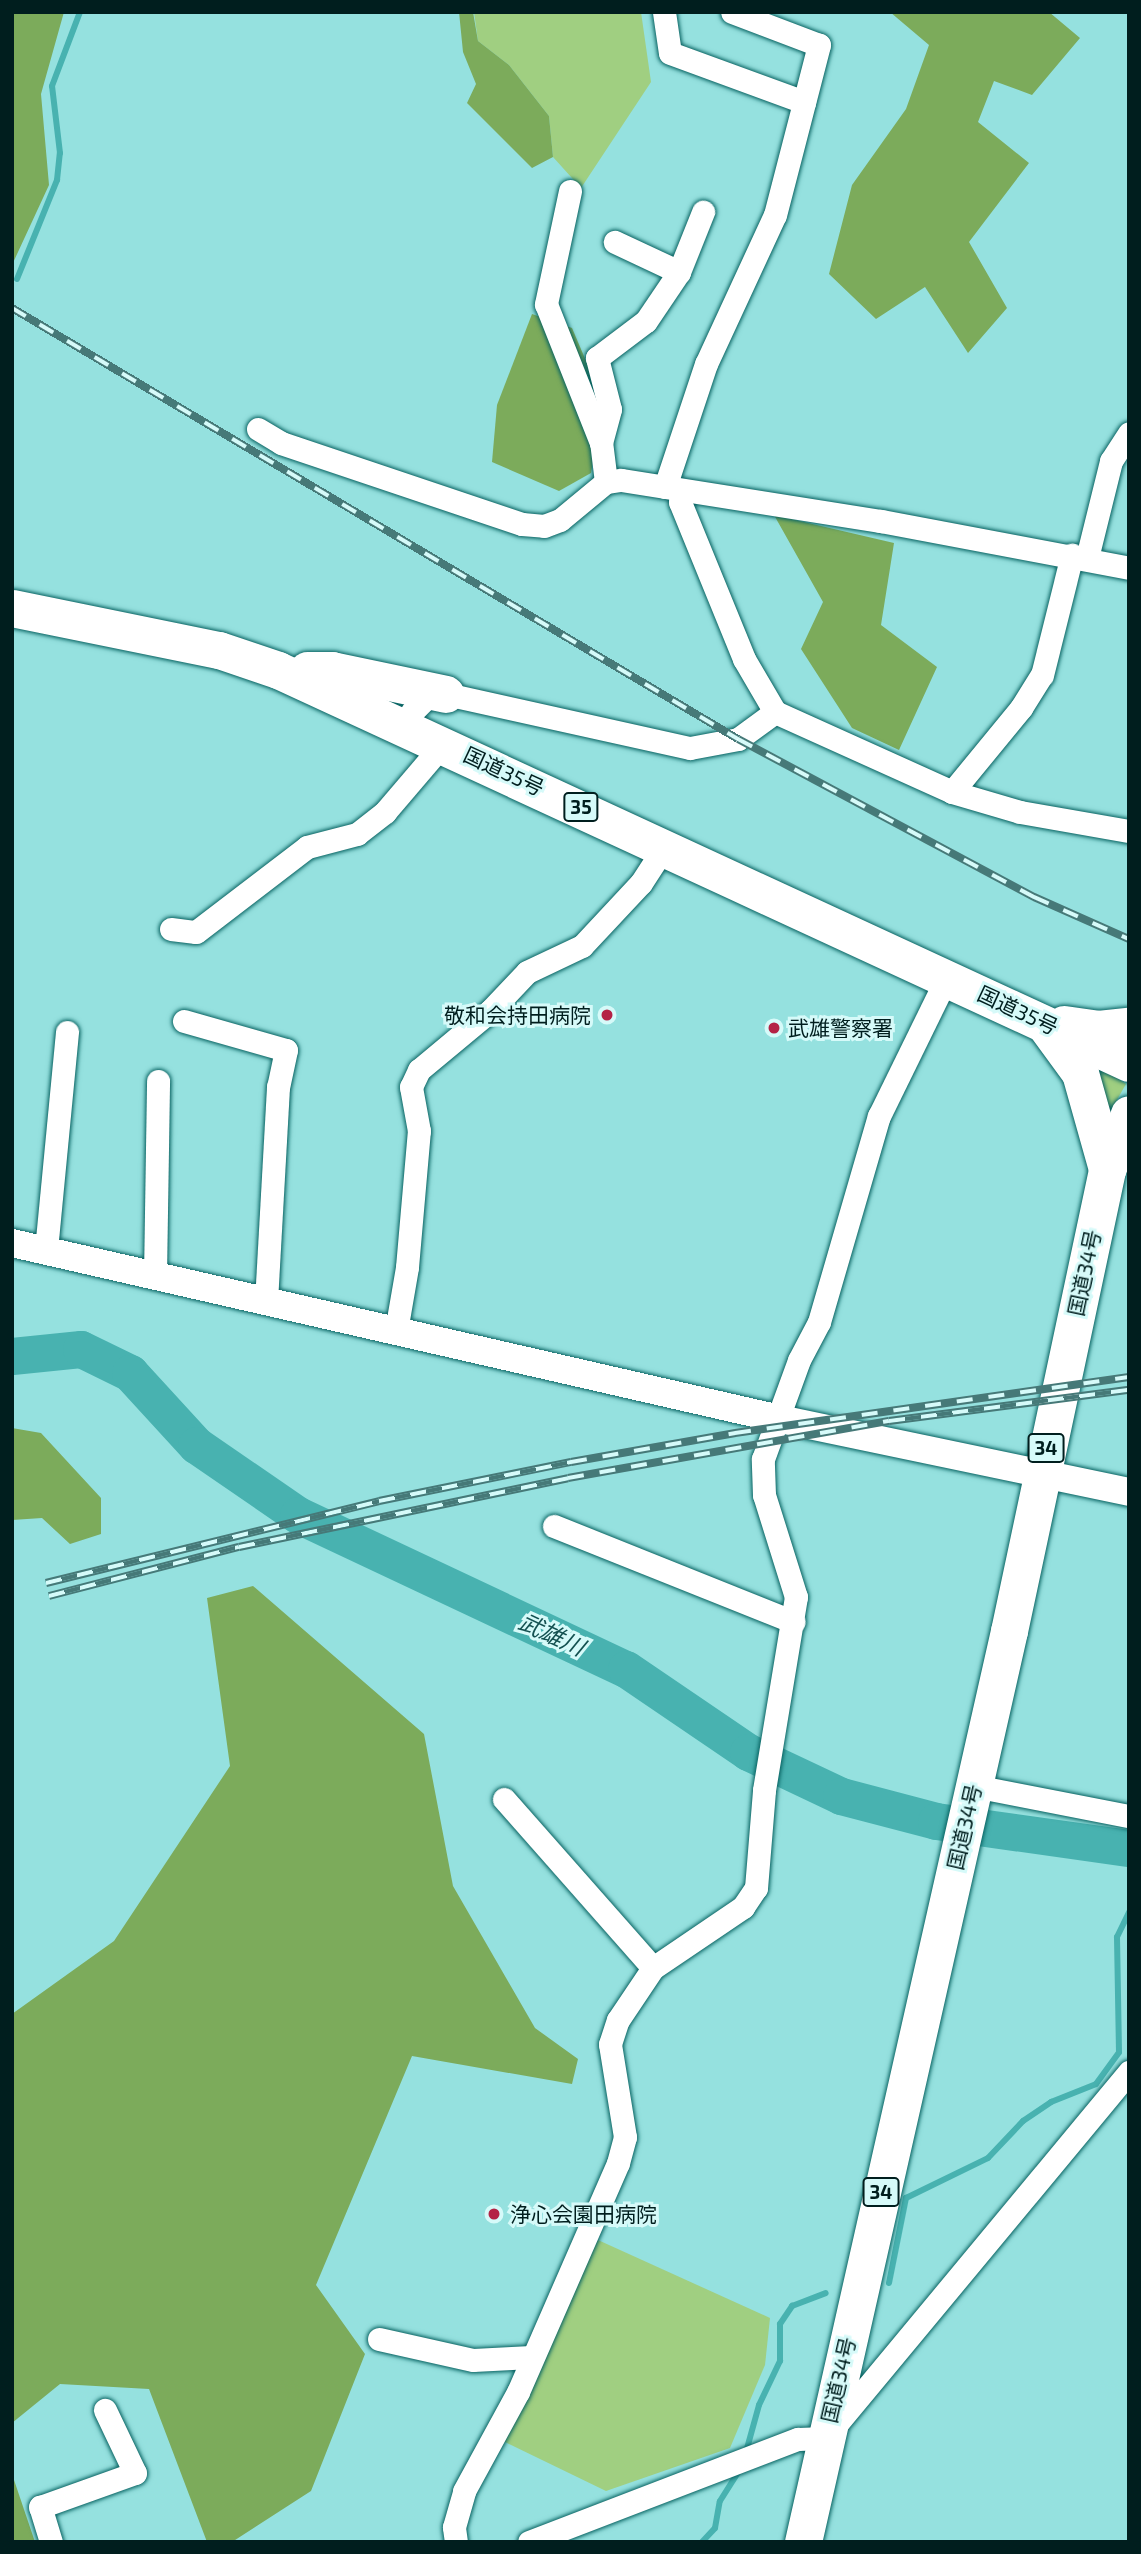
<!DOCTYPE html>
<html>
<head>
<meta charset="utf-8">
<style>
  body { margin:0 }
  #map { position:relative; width:1141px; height:2554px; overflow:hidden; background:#95e1df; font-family:"Exo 2","Noto Sans JP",sans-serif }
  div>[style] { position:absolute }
  .green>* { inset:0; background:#a0cf81 }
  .forest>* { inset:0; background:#7cab5b }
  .stream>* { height:6px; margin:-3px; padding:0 3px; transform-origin:3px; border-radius:3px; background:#48b2b0 }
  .river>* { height:37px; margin:-18.5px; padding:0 18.5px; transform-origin:18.5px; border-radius:18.5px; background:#48b2b0 }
  .roads { filter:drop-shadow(0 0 2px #076261) drop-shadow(0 0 2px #076261) }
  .minor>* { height:23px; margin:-11.5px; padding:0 11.5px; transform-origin:11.5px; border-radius:11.5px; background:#fff }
  .tertiary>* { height:28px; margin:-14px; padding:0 14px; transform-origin:14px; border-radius:14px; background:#fff }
  .trunk>* { height:37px; margin:-18.5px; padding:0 18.5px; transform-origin:18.5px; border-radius:18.5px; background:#fff }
  .rail>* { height:8px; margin-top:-4px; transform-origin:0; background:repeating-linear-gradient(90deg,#d6faf9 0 16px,#467978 0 32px); box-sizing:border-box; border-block:2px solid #467978 }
  .dots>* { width:19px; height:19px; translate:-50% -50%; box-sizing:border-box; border:4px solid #d6faf9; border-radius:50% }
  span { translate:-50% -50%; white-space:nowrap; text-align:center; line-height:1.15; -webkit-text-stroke:6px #d6faf9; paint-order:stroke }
  .shield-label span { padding:2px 5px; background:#d6faf9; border:2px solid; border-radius:5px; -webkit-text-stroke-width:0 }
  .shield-label { font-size:19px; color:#001e1e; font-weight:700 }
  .street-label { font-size:21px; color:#001e1e }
  .poi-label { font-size:21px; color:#001e1e }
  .right { translate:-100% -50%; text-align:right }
  .left { translate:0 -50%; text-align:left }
  .water-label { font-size:23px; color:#145151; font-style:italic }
  .frame { position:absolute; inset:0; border:14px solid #001e1e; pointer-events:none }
</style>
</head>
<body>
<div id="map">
  <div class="green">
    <i style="clip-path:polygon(474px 12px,641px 12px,651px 82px,581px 188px,553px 157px,549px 116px,509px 65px,478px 41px)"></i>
    <i style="clip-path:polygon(1085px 1057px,1126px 1084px,1106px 1119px)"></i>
    <i style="clip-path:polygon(598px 2240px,770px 2318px,765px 2365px,730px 2448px,606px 2491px,503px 2441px)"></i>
  </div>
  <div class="forest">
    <i style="clip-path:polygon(12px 12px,64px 12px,41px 94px,49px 185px,12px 265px)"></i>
    <i style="clip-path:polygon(459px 12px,473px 12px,478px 41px,509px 65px,549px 116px,553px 157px,532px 168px,467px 103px,476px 84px,463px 52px)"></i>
    <i style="clip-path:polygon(890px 12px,1049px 12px,1080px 38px,1032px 95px,994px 81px,978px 122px,1029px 163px,969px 242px,1007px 308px,968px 353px,925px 287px,876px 319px,829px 274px,852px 185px,906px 109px,929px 45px)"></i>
    <i style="clip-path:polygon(532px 314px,572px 328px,603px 401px,591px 473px,559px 491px,492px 462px,497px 405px)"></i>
    <i style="clip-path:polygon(774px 515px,894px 543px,881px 625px,937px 667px,899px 750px,852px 728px,801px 649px,823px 602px)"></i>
    <i style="clip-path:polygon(12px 1428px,41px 1433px,101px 1498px,101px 1534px,70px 1544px,42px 1518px,12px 1520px)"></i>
    <i style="clip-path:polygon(253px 1586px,424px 1734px,453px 1886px,535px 2028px,578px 2059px,572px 2084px,412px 2056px,316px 2285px,365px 2354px,311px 2491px,232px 2542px,207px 2542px,149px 2389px,60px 2384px,12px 2423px,12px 2014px,114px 1941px,230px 1766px,207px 1598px)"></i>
    <i style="clip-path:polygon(12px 2474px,35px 2542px,12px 2542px)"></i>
  </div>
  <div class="stream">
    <i style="left:17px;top:279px;width:107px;rotate:-68deg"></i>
    <i style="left:57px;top:180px;width:27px;rotate:-84deg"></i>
    <i style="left:60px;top:153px;width:67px;rotate:-96.8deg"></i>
    <i style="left:52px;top:86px;width:79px;rotate:-69.3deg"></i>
    <i style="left:889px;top:2283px;width:87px;rotate:-78.7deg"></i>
    <i style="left:906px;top:2198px;width:91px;rotate:-26deg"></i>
    <i style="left:988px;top:2158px;width:51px;rotate:-46.6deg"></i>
    <i style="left:1023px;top:2121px;width:34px;rotate:-34deg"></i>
    <i style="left:1051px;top:2102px;width:48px;rotate:-21.8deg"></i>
    <i style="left:1096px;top:2084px;width:39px;rotate:-54deg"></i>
    <i style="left:1119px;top:2052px;width:115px;rotate:-91deg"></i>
    <i style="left:1117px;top:1937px;width:28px;rotate:-64deg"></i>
    <i style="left:746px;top:2452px;width:49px;rotate:-74.5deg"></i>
    <i style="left:759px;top:2405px;width:49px;rotate:-64.5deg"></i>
    <i style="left:780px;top:2361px;width:37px;rotate:-90deg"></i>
    <i style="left:780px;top:2324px;width:22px;rotate:-56deg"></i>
    <i style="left:792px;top:2306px;width:36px;rotate:-21deg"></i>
    <i style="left:702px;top:2542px;width:19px;rotate:-47deg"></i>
    <i style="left:715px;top:2528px;width:27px;rotate:-80deg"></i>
    <i style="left:720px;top:2501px;width:41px;rotate:-57.8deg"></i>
  </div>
  <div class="river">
    <i style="left:12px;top:1356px;width:69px;rotate:-5.8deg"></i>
    <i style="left:81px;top:1349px;width:55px;rotate:26.1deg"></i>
    <i style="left:130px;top:1373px;width:98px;rotate:47.5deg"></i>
    <i style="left:196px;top:1445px;width:124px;rotate:34.5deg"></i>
    <i style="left:298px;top:1515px;width:362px;rotate:25.2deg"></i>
    <i style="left:626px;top:1669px;width:148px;rotate:34.2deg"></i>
    <i style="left:748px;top:1752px;width:103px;rotate:25.3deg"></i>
    <i style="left:841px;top:1796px;width:98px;rotate:14.7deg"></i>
    <i style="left:936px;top:1821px;width:195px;rotate:8deg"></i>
  </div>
  <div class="roads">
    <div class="minor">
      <i style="left:664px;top:12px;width:41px;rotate:81.7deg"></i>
      <i style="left:670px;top:53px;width:143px;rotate:20.1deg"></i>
      <i style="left:570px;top:191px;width:116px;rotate:102deg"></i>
      <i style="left:546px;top:304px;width:149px;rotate:68.4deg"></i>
      <i style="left:679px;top:272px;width:65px;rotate:-68.2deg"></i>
      <i style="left:258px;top:429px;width:27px;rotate:31deg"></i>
      <i style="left:281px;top:443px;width:254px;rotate:18.6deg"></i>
      <i style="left:522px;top:524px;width:22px;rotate:5deg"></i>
      <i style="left:544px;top:526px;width:17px;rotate:-21deg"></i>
      <i style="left:560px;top:520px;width:60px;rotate:-39.6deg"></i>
      <i style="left:606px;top:482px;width:15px;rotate:-8deg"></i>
      <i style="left:621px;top:480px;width:263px;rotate:9deg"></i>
      <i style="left:881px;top:521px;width:252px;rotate:10.7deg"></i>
      <i style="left:606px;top:482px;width:39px;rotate:-97deg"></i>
      <i style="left:601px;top:443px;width:35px;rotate:-75deg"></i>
      <i style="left:610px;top:409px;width:53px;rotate:-104.3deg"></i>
      <i style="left:597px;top:358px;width:61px;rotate:-37.1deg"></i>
      <i style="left:646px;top:321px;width:59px;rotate:-56deg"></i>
      <i style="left:679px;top:272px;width:71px;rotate:-154.9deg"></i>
      <i style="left:665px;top:487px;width:130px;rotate:-71.6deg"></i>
      <i style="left:706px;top:364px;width:164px;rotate:-65.2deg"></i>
      <i style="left:775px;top:215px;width:176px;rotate:-75.5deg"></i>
      <i style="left:819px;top:45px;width:93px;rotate:-159.2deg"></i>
      <i style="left:681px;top:491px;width:11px;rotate:95deg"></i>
      <i style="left:680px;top:502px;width:170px;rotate:67.8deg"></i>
      <i style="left:744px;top:659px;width:61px;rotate:59.7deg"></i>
      <i style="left:775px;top:712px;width:194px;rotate:24.3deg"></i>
      <i style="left:952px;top:792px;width:71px;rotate:16.4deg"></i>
      <i style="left:1020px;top:812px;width:111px;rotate:9.9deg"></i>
      <i style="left:1087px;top:558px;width:100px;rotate:-76.1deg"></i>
      <i style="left:1111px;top:461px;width:33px;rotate:-57deg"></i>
      <i style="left:407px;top:726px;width:15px;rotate:-70deg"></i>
      <i style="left:412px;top:712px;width:18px;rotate:-45deg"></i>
      <i style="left:425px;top:699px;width:22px;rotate:-13deg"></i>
      <i style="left:446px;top:694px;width:250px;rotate:12.5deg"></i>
      <i style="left:690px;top:748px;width:49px;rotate:-10.6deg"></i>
      <i style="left:738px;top:739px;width:46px;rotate:-36.1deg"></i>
      <i style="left:952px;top:792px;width:109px;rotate:-50.6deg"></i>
      <i style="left:1021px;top:708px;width:39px;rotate:-58deg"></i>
      <i style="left:1042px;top:675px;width:124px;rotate:-76deg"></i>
      <i style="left:171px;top:929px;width:25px;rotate:7deg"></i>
      <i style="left:196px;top:932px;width:140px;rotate:-37.4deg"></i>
      <i style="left:307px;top:847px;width:52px;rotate:-14.6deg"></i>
      <i style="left:357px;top:834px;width:36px;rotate:-38deg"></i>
      <i style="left:385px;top:812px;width:91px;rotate:-49.5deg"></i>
      <i style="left:184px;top:1021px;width:106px;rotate:15.9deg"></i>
      <i style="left:286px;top:1050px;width:38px;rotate:102deg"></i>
      <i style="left:278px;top:1087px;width:214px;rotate:93.2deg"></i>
      <i style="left:46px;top:1250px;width:219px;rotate:-84.5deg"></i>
      <i style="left:155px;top:1276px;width:195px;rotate:-89.1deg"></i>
      <i style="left:396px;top:1331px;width:65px;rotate:-80.2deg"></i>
      <i style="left:407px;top:1267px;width:137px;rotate:-85deg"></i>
      <i style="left:419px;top:1131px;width:45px;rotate:-100.3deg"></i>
      <i style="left:411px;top:1087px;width:19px;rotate:-65deg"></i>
      <i style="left:419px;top:1070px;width:94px;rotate:-39.8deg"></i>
      <i style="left:491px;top:1010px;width:52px;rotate:-46.5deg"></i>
      <i style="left:527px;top:972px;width:61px;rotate:-25.3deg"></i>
      <i style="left:582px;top:946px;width:86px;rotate:-46.9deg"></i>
      <i style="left:641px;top:883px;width:44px;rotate:-57deg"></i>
      <i style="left:554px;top:1526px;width:258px;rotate:21.8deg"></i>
      <i style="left:974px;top:1786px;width:158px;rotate:11deg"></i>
      <i style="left:504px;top:1799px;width:225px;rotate:48.6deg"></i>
      <i style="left:379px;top:2339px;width:96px;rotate:12.6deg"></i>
      <i style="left:473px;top:2360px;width:58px;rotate:-3deg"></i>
      <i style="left:51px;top:2542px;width:37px;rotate:-107deg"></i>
      <i style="left:40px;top:2507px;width:101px;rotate:-19.7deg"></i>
      <i style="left:135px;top:2473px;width:70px;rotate:-115.5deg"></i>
      <i style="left:456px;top:2542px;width:15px;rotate:-98deg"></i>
      <i style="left:454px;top:2527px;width:37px;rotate:-74deg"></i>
      <i style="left:464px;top:2491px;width:113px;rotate:-61.4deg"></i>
      <i style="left:518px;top:2392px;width:250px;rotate:-66.4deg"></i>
      <i style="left:618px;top:2163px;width:27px;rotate:-75deg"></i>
      <i style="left:625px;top:2137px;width:94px;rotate:-99.2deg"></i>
      <i style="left:610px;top:2044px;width:25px;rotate:-72deg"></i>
      <i style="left:618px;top:2020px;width:63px;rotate:-56.1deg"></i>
      <i style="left:653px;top:1968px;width:109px;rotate:-34.1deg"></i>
      <i style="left:743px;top:1907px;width:23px;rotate:-56deg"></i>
      <i style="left:756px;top:1888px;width:98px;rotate:-85.3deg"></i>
      <i style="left:764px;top:1790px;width:196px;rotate:-80.6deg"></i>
      <i style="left:796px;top:1597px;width:107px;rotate:-107.4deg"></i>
      <i style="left:764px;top:1495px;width:36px;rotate:-92deg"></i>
      <i style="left:763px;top:1459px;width:105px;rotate:-70deg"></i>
      <i style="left:799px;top:1360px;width:43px;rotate:-62.2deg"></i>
      <i style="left:819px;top:1322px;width:215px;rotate:-73.8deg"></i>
      <i style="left:879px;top:1116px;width:155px;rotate:-63.9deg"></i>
      <i style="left:529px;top:2542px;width:288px;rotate:-21deg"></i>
      <i style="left:798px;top:2439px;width:27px;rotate:-2deg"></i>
      <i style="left:825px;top:2438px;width:476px;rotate:-50.3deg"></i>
    </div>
    <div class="tertiary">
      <i style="left:12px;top:1243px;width:788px;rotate:12.91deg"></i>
      <i style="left:780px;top:1419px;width:357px;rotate:11.8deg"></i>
    </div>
    <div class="trunk">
      <i style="left:12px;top:608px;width:211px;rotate:11.5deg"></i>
      <i style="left:219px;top:650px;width:62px;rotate:18.7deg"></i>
      <i style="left:278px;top:670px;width:937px;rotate:24.79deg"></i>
      <i style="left:307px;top:670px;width:25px"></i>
      <i style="left:332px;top:670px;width:116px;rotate:11.9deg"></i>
      <i style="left:1064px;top:1024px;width:34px;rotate:8deg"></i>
      <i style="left:1098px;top:1029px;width:31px;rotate:-6deg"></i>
      <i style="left:1045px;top:1025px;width:59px;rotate:53.9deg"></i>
      <i style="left:1080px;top:1073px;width:100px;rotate:74.3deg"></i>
      <i style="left:803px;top:2542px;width:934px;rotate:-77.26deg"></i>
      <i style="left:1009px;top:1631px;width:471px;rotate:-78deg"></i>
      <i style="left:1107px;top:1170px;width:60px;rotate:-68.6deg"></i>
    </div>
  </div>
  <div class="rail">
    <i style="left:12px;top:308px;width:844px;rotate:30.7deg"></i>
    <i style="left:738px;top:739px;width:336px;rotate:28.1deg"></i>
    <i style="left:1034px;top:897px;width:104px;rotate:23.9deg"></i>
    <i style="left:46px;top:1583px;width:343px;rotate:-13.8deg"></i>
    <i style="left:379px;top:1501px;width:196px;rotate:-11.5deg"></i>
    <i style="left:571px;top:1462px;width:167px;rotate:-10deg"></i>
    <i style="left:735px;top:1433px;width:398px;rotate:-8.1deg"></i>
    <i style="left:49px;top:1596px;width:196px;rotate:-14.5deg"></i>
    <i style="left:239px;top:1547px;width:336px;rotate:-11.8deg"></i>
    <i style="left:568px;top:1478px;width:326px;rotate:-10.1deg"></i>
    <i style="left:889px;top:1421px;width:242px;rotate:-7.4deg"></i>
  </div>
  <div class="dots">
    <i style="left:607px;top:1015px;background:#b42245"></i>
    <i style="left:774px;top:1028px;background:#b42245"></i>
    <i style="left:494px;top:2214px;background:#b42245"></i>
  </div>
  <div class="shield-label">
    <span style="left:581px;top:807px">35</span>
    <span style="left:1046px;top:1448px">34</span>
    <span style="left:881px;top:2192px">34</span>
  </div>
  <div class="street-label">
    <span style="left:504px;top:771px;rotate:25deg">国道35号</span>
    <span style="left:1018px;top:1010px;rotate:25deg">国道35号</span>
    <span style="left:1084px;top:1273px;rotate:-78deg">国道34号</span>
    <span style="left:964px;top:1827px;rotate:-77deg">国道34号</span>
    <span style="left:838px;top:2380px;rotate:-77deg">国道34号</span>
  </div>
  <div class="poi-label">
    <span class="right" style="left:591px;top:1015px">敬和会持田病院</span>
    <span class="left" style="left:788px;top:1028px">武雄警察署</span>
    <span class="left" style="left:510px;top:2214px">浄心会園田病院</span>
  </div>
  <div class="water-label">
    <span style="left:552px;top:1634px;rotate:25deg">武雄川</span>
  </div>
  <div class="frame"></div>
</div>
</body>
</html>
